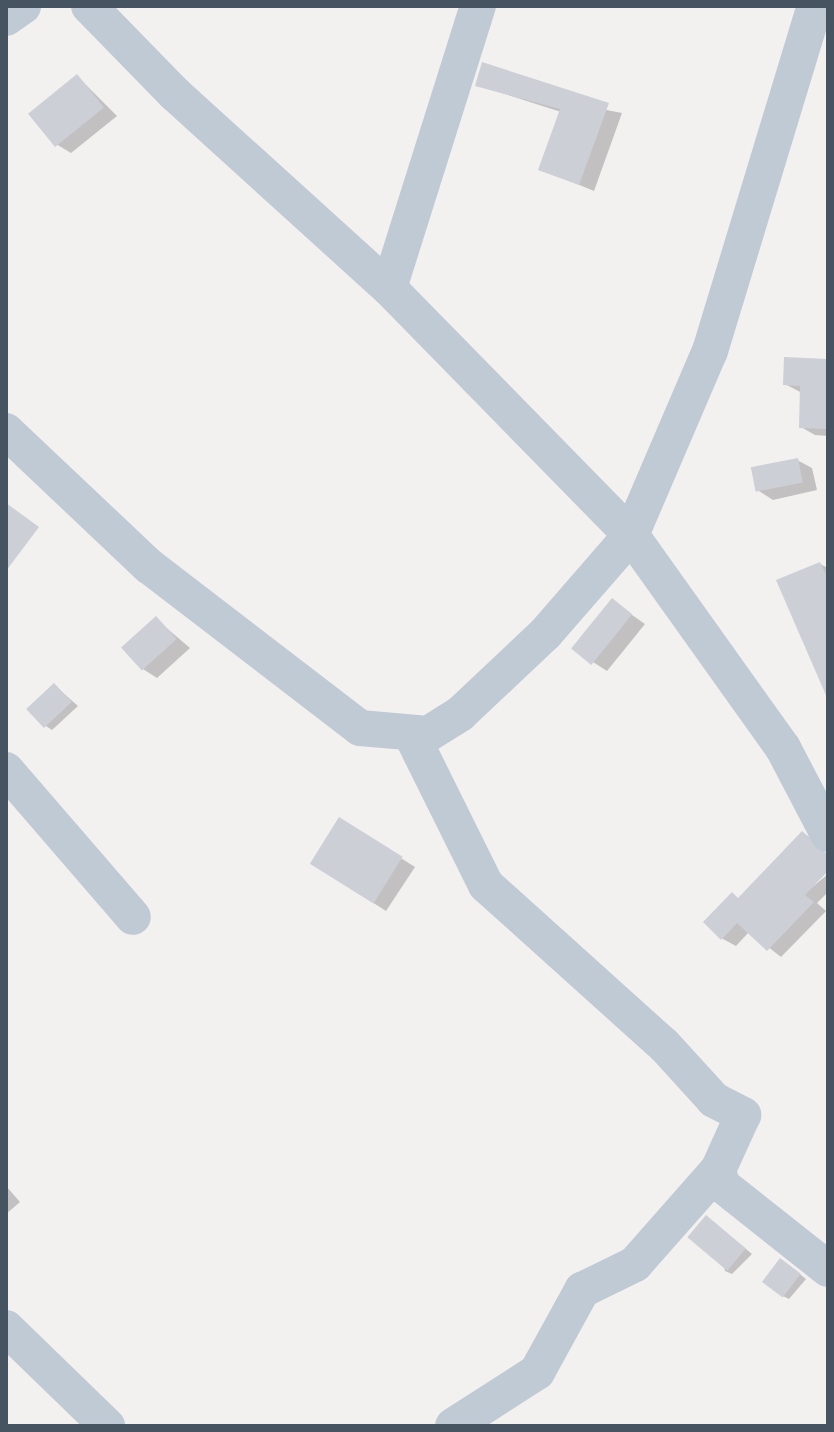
<!DOCTYPE html>
<html>
<head>
<meta charset="utf-8">
<style>
  body { margin:0 }
  #map { position:relative; width:834px; height:1432px; overflow:hidden; background:#f3f0f0; font-family:"Roboto Condensed",sans-serif }
  div>[style] { position:absolute }
  .shadow>* { inset:0; background:#0003 }
  .building>* { inset:0; background:#cccfd6; transform-origin:0 0 }
  .minor>* { height:36px; margin:-18px; padding:0 18px; transform-origin:18px; border-radius:18px; background:#c0cad4 }
  span { translate:-50% -50%; white-space:nowrap; text-align:center; line-height:1.15; -webkit-text-stroke:6px #fff; paint-order:stroke }
  .frame { position:absolute; inset:0; border:8px solid #465361; pointer-events:none }
</style>
</head>
<body>
<div id="map">
  <div class="shadow">
    <i style="clip-path:polygon(77px 76px,117px 116px,71px 153px,56px 144px)"></i>
    <i style="clip-path:polygon(477px 85px,622px 113px,594px 191px,541px 169px,561px 112px)"></i>
    <i style="clip-path:polygon(828px 361px,828px 436px,815px 435px,801px 427px,802px 393px,785px 384px)"></i>
    <i style="clip-path:polygon(797px 460px,812px 468px,817px 490px,773px 500px,759px 491px)"></i>
    <i style="clip-path:polygon(820px 564px,828px 568px,828px 689px)"></i>
    <i style="clip-path:polygon(612px 601px,645px 624px,607px 671px,593px 662px)"></i>
    <i style="clip-path:polygon(156px 619px,190px 648px,157px 678px,143px 669px)"></i>
    <i style="clip-path:polygon(54px 685px,78px 706px,52px 730px,46px 726px)"></i>
    <i style="clip-path:polygon(353px 828px,415px 867px,386px 911px,311px 863px)"></i>
    <i style="clip-path:polygon(803px 833px,816px 841px,828px 868px,797px 900px,828px 874px,828px 892px,817px 903px,826px 911px,781px 957px,749px 932px,736px 946px,723px 939px,706px 922px,740px 899px)"></i>
    <i style="clip-path:polygon(6px 1186px,20px 1202px,6px 1214px)"></i>
    <i style="clip-path:polygon(713px 1222px,752px 1254px,732px 1274px,725px 1271px)"></i>
    <i style="clip-path:polygon(787px 1264px,806px 1279px,789px 1299px,783px 1296px)"></i>
  </div>
  <div class="building">
    <i style="clip-path:polygon(482px 62px,609px 103px,579px 185px,538px 170px,560px 109px,475px 86px)"></i>
    <i style="left:77px;top:74px;width:43px;height:63px;rotate:51deg"></i>
    <i style="clip-path:polygon(784px 357px,828px 359px,828px 429px,799px 428px,800px 386px,783px 385px)"></i>
    <i style="left:798px;top:458px;width:25px;height:48px;rotate:79deg"></i>
    <i style="clip-path:polygon(6px 503px,39px 527px,6px 571px)"></i>
    <i style="clip-path:polygon(820px 562px,828px 579px,828px 700px,776px 580px)"></i>
    <i style="left:612px;top:598px;width:26px;height:65px;rotate:39deg"></i>
    <i style="left:156px;top:616px;width:31px;height:47px;rotate:48deg"></i>
    <i style="left:54px;top:683px;width:26px;height:38px;rotate:47deg"></i>
    <i style="left:339px;top:817px;width:75px;height:55px;rotate:32deg"></i>
    <i style="clip-path:polygon(802px 831px,828px 855px,828px 871px,805px 895px,814px 902px,767px 951px,737px 923px,721px 940px,703px 922px,732px 892px,738px 898px)"></i>
    <i style="left:706px;top:1215px;width:52px;height:29px;rotate:40deg"></i>
    <i style="left:780px;top:1258px;width:26px;height:30px;rotate:37deg"></i>
  </div>
  <div class="minor">
    <i style="left:89px;top:6px;width:123px;rotate:45.7deg"></i>
    <i style="left:175px;top:94px;width:289px;rotate:42.2deg"></i>
    <i style="left:389px;top:288px;width:346px;rotate:45.6deg"></i>
    <i style="left:631px;top:535px;width:262px;rotate:54.5deg"></i>
    <i style="left:783px;top:748px;width:97px;rotate:62.4deg"></i>
    <i style="left:6px;top:18px;width:21px;rotate:-35deg"></i>
    <i style="left:389px;top:288px;width:296px;rotate:-72.5deg"></i>
    <i style="left:6px;top:431px;width:197px;rotate:43.4deg"></i>
    <i style="left:149px;top:566px;width:266px;rotate:37.5deg"></i>
    <i style="left:360px;top:728px;width:68px;rotate:5deg"></i>
    <i style="left:428px;top:734px;width:38px;rotate:-32deg"></i>
    <i style="left:460px;top:714px;width:117px;rotate:-43.3deg"></i>
    <i style="left:545px;top:634px;width:131px;rotate:-49deg"></i>
    <i style="left:631px;top:535px;width:200px;rotate:-66.8deg"></i>
    <i style="left:710px;top:351px;width:361px;rotate:-73.1deg"></i>
    <i style="left:413px;top:738px;width:164px;rotate:63.6deg"></i>
    <i style="left:486px;top:885px;width:239px;rotate:42deg"></i>
    <i style="left:664px;top:1045px;width:74px;rotate:47.7deg"></i>
    <i style="left:714px;top:1100px;width:33px;rotate:27deg"></i>
    <i style="left:743px;top:1115px;width:60px;rotate:114.4deg"></i>
    <i style="left:718px;top:1170px;width:16px;rotate:75deg"></i>
    <i style="left:722px;top:1185px;width:135px;rotate:38.4deg"></i>
    <i style="left:6px;top:770px;width:194px;rotate:49.2deg"></i>
    <i style="left:6px;top:1328px;width:141px;rotate:44.1deg"></i>
    <i style="left:453px;top:1426px;width:100px;rotate:-32.7deg"></i>
    <i style="left:537px;top:1372px;width:94px;rotate:-61.2deg"></i>
    <i style="left:582px;top:1290px;width:59px;rotate:-26.1deg"></i>
    <i style="left:635px;top:1264px;width:125px;rotate:-48.6deg"></i>
  </div>
  <div class="frame"></div>
</div>
</body>
</html>
